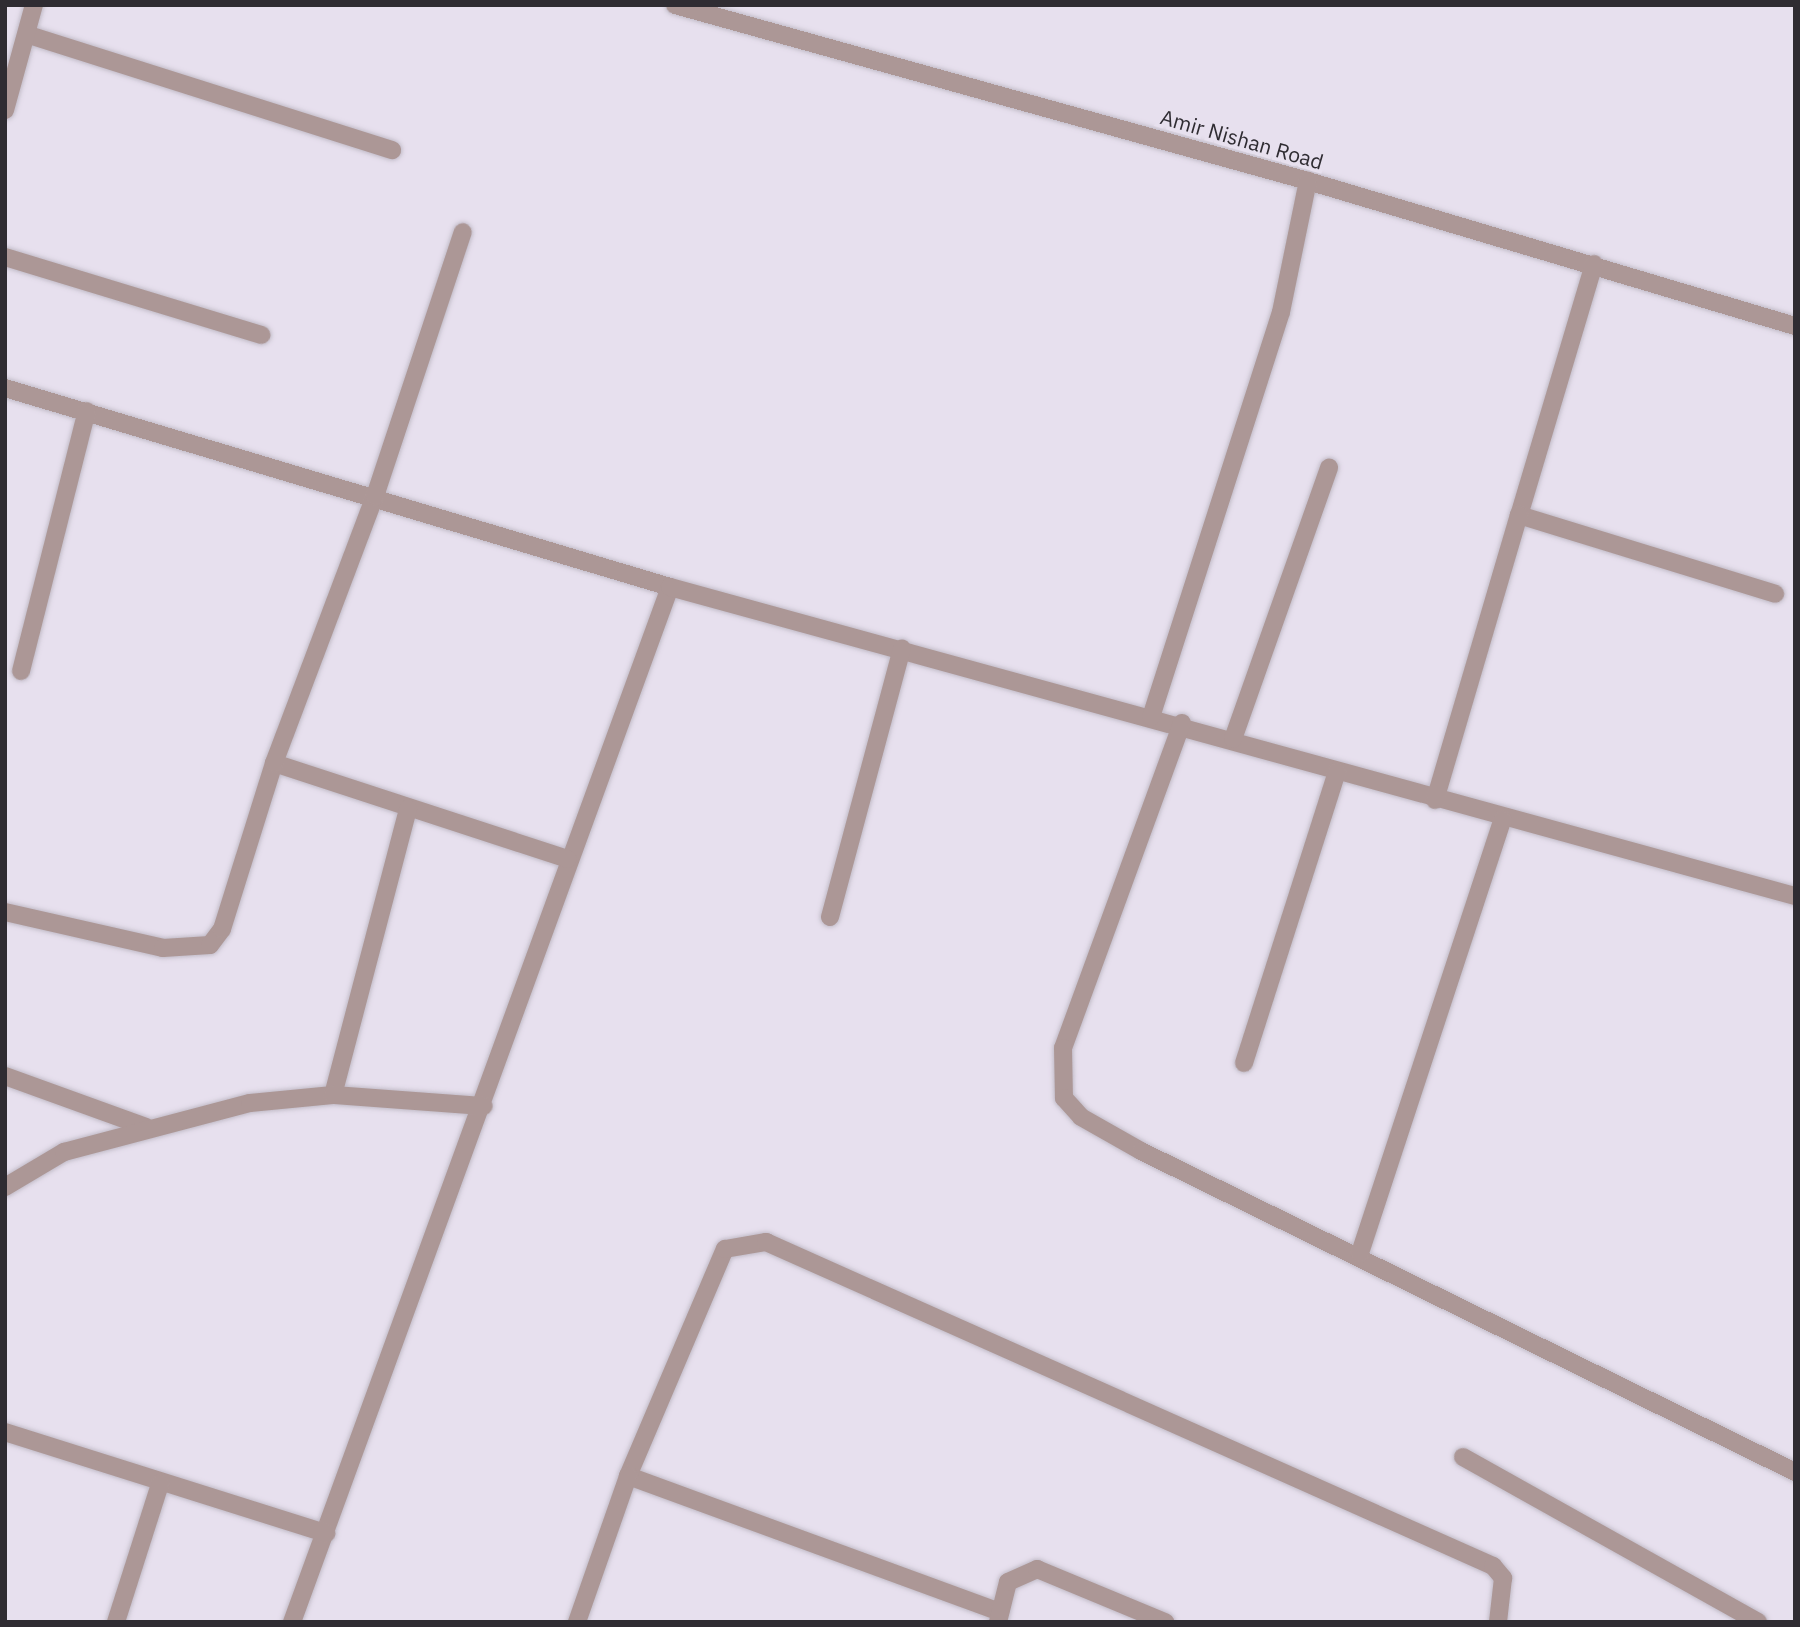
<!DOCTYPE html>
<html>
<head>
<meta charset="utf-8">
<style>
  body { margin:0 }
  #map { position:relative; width:1800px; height:1627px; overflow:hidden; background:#e7e0ee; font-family:"IBM Plex Sans",sans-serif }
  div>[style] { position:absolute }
  .roads { filter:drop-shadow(0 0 2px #c2bcc8) drop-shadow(0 0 2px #c2bcc8) }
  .minor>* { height:18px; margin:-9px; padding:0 9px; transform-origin:9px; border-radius:9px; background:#ac9796 }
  span { translate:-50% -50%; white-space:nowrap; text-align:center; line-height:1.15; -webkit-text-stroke:7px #e7e0ee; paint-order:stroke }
  .street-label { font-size:21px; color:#2f2c32 }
  .frame { position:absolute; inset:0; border:7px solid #2f2c32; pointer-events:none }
</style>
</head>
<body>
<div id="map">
  <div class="roads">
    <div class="minor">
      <i style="left:675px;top:5px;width:657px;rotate:15.54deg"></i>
      <i style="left:1308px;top:181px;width:508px;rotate:16.58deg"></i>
      <i style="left:29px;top:35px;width:381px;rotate:17.6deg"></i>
      <i style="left:5px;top:110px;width:109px;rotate:-74.6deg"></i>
      <i style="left:5px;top:257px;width:268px;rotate:16.9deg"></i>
      <i style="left:1594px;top:264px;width:262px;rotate:106.6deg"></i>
      <i style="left:1519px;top:515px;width:268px;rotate:17.1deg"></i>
      <i style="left:5px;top:388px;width:694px;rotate:16.66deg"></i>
      <i style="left:670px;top:587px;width:1102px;rotate:110.06deg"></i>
      <i style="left:670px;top:587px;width:1167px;rotate:15.36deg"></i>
      <i style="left:21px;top:671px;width:268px;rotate:-75.8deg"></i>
      <i style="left:1151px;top:717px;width:425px;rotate:-72.2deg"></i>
      <i style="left:1281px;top:312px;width:134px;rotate:-78.4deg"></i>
      <i style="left:1182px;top:723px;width:346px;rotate:110.1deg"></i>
      <i style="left:1063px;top:1048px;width:50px;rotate:88.9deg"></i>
      <i style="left:1064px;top:1098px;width:25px;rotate:48deg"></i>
      <i style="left:1081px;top:1117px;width:69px;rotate:29.5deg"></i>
      <i style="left:1141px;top:1151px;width:729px;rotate:26.14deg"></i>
      <i style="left:1233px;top:739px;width:288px;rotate:-70.5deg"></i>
      <i style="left:274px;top:763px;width:309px;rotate:18.1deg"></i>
      <i style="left:1435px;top:800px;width:297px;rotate:-73.6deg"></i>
      <i style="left:5px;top:912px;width:162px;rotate:12.8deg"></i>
      <i style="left:163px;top:948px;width:47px;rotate:-3.7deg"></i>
      <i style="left:210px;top:945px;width:20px;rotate:-53deg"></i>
      <i style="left:222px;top:929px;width:174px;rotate:-72.6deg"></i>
      <i style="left:274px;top:763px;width:285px;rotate:-69.3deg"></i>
      <i style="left:375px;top:496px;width:278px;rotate:-71.6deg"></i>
      <i style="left:830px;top:917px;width:278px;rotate:-75deg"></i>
      <i style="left:1244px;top:1063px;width:306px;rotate:-72.3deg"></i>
      <i style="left:5px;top:1076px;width:150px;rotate:19.9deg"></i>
      <i style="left:333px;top:1095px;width:296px;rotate:-75.3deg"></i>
      <i style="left:5px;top:1187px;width:69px;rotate:-30.7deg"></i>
      <i style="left:64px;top:1152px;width:192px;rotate:-14.8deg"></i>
      <i style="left:250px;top:1103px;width:83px;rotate:-5.5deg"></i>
      <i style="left:333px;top:1095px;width:151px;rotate:4.2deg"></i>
      <i style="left:1360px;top:1253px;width:456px;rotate:-71.8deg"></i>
      <i style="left:5px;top:1432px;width:337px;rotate:17.5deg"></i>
      <i style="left:1463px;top:1457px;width:338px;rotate:29.2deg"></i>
      <i style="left:1000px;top:1612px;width:396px;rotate:-159.9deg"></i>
      <i style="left:628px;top:1476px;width:247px;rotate:-66.9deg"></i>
      <i style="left:725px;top:1249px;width:42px;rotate:-9.7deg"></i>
      <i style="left:766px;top:1242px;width:796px;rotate:24.02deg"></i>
      <i style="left:1493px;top:1566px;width:16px;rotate:50deg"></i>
      <i style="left:1503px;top:1578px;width:44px;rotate:96.5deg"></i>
      <i style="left:116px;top:1622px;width:145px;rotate:-72.3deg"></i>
      <i style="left:577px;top:1622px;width:155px;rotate:-70.7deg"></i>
      <i style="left:998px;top:1622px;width:41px;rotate:-76deg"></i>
      <i style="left:1008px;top:1582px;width:32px;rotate:-24deg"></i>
      <i style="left:1037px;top:1569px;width:139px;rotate:22.5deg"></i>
    </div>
  </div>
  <div class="street-label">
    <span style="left:1242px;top:139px;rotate:16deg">Amir Nishan Road</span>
  </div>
  <div class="frame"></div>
</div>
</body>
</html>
